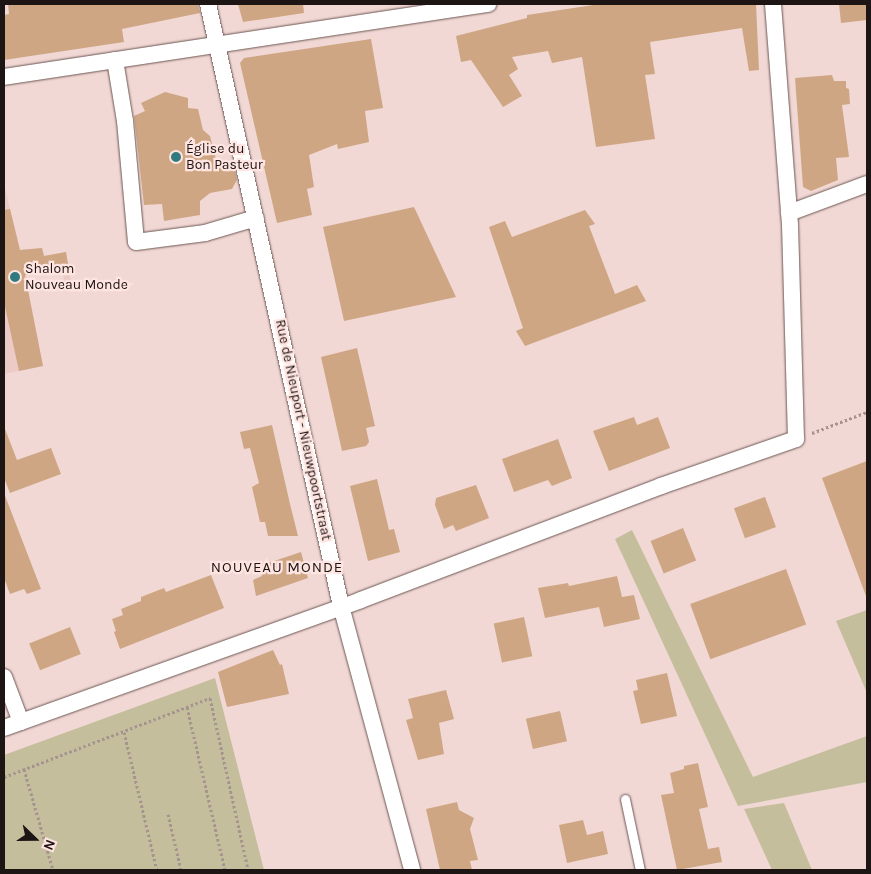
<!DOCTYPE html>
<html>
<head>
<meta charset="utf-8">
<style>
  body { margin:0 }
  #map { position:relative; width:871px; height:874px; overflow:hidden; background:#f1d8d4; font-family:Karla,sans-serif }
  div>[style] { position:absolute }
  .built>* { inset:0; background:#eccbc6 }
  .green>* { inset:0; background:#c5be9c }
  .building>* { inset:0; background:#cea683; transform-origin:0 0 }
  .path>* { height:3px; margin-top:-1.5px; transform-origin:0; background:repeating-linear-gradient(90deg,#a69390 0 2.5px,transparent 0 5px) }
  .roads { filter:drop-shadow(0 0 1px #6c5653) drop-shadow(0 0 1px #6c5653) }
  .lane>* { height:9px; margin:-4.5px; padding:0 4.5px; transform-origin:4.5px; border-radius:4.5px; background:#fff }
  .street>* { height:16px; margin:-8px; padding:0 8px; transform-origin:8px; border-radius:8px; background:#fff }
  .dots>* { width:14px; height:14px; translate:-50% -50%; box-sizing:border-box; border:2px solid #ffe5e1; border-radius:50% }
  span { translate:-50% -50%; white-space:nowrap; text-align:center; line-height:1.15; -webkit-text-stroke:4.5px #ffe5e1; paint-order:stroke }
  .poi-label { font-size:14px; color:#1d1513 }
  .left { translate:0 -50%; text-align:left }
  .street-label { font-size:14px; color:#1d1513 }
  .neighbourhood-label { font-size:15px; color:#1d1513; letter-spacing:1px }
  .frame { position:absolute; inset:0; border:5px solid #1d1513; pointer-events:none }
  .north { position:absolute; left:10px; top:814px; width:50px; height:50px; -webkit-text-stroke:4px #ffe5e1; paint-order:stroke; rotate:112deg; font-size:14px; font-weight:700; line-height:20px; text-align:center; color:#1d1513 }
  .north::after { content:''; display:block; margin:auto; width:18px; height:22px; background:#1d1513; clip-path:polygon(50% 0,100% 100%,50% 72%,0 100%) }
</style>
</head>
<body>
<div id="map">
  <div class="built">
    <i style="clip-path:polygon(4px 184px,20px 250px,42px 248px,44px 256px,66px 252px,71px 282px,65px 283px,62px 270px,24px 268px,43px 366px,4px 374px)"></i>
  </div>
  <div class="green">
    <i style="clip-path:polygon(632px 530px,753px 777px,867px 736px,867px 782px,738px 806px,615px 539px)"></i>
    <i style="clip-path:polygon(867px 610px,867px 693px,836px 621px)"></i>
    <i style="clip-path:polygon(215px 678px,264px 870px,4px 870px,4px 755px)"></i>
    <i style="clip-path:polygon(784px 803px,812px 870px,772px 870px,744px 809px)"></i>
  </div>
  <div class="building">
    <i style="clip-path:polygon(8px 4px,198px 4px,200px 13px,122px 29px,124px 42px,4px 60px,4px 15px,9px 14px)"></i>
    <i style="clip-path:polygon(238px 4px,303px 4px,304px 13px,243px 22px)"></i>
    <i style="clip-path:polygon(600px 4px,756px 4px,759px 70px,749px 71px,742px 28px,650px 42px,655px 74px,645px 75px,655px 139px,596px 147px,582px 57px,552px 63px,548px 51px,512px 57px,518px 69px,509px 75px,522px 96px,503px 107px,471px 60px,461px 62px,456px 36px,527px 18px,527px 15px)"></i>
    <i style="clip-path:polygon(839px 4px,867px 4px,867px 20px,841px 23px)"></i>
    <i style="clip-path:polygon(371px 39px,383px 108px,365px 111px,369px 142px,338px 149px,337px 144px,309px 155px,314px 187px,307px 189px,312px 215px,277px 223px,240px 63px,244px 58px)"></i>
    <i style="clip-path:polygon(832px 75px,834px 81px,846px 81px,846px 88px,849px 89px,850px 104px,842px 105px,849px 157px,836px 158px,838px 180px,811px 191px,803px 187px,795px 78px)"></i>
    <i style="clip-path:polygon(165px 92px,188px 98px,188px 108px,198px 109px,203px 130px,210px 136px,217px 163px,233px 163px,237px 180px,232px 189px,210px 193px,200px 201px,200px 215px,164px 221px,162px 204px,144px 205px,134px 116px,145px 111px,141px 103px)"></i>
    <i style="clip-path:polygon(414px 207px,456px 297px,344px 321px,323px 227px)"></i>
    <i style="clip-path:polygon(10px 209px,20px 250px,42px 248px,44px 256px,66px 252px,69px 270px,25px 275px,43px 366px,19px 371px,4px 302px,4px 210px)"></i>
    <i style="clip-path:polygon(585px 210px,595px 224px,589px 226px,615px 294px,637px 285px,646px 301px,525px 346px,516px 331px,523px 328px,489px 227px,505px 221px,512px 237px)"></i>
    <i style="clip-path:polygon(357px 348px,375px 426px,366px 428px,369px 442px,366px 446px,342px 451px,321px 357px)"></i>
    <i style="clip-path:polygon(634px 417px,637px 425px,658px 417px,670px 448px,609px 471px,593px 431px)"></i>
    <i style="clip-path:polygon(272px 425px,290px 504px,298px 536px,268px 536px,265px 522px,260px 522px,252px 487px,259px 483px,250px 448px,244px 449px,240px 432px)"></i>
    <i style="clip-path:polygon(5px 429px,17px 460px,51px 448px,61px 474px,10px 493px,4px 478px)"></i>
    <i style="clip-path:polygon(558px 439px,572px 478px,552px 486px,548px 480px,514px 492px,502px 459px)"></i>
    <i style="clip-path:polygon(867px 461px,867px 595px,866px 596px,822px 478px)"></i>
    <i style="clip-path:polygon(377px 479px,389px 530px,394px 529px,400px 552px,368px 561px,350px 486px)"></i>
    <i style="clip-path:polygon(476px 485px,489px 518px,456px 531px,453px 525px,444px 529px,435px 505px,436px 498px)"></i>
    <i style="clip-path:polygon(4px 493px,41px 589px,27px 594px,24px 589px,10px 594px,4px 578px)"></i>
    <i style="left:765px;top:497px;width:32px;height:33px;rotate:70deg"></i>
    <i style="left:683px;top:528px;width:35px;height:35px;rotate:68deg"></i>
    <i style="clip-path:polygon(301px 552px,308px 578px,256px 596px,253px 580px,262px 576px,259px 566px)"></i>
    <i style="left:786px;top:569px;width:59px;height:102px;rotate:70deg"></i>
    <i style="clip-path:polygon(211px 575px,224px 608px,120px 649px,114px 632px,116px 631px,112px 619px,123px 615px,121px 609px,141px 601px,141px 597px,164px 588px,166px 592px)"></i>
    <i style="clip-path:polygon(617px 576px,622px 597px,634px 595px,640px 619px,604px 627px,599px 607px,545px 618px,538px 588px,568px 583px,569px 586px)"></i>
    <i style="left:524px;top:617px;width:40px;height:31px;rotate:78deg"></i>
    <i style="left:70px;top:627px;width:29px;height:44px;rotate:68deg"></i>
    <i style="clip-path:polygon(273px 650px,280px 665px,282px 664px,289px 694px,227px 707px,218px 672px)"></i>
    <i style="clip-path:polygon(667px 673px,677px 716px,641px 724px,633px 691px,638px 690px,636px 680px)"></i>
    <i style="clip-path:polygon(446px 690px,454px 719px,439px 723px,444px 754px,418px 760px,406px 720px,413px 718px,408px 699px)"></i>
    <i style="left:560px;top:711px;width:31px;height:35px;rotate:77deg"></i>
    <i style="clip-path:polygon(698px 763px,708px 807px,699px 809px,708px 849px,719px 847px,722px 862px,677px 870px,661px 795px,674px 793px,670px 773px,684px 769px,684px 766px)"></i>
    <i style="clip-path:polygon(457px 802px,459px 810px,474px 818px,470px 829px,478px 860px,470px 861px,472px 870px,440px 870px,426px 809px)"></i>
    <i style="clip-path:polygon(583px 820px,587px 835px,603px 831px,608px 854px,567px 863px,559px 825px)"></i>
  </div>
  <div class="path">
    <i style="left:812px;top:433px;width:59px;rotate:-20.9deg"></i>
    <i style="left:187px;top:707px;width:167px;rotate:76.9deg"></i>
    <i style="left:124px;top:732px;width:142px;rotate:76.6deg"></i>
    <i style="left:24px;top:769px;width:105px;rotate:74deg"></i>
    <i style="left:4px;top:777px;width:221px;rotate:-21deg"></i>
    <i style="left:210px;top:698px;width:176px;rotate:77.5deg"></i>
    <i style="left:168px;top:814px;width:57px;rotate:76.9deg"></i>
  </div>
  <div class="roads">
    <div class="lane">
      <i style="left:625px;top:799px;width:73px;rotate:78.1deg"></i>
    </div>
    <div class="street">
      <i style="left:208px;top:4px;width:617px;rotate:77.54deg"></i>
      <i style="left:341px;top:606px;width:273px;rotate:74.9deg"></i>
      <i style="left:115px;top:60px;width:62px;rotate:80.7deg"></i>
      <i style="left:125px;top:121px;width:121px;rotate:84.8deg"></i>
      <i style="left:136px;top:242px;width:70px;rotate:-7.4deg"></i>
      <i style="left:205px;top:233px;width:53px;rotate:-16.4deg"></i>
      <i style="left:4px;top:77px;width:490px;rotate:-8.6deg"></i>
      <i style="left:789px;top:213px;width:83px;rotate:-20.4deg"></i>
      <i style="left:4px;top:677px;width:48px;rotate:69.3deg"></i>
      <i style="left:4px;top:728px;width:379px;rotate:-19.7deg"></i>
      <i style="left:361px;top:600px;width:321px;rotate:-20.8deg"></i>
      <i style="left:661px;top:486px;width:143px;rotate:-19.2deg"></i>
      <i style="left:796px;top:439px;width:214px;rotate:-91.6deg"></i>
      <i style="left:790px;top:225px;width:222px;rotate:-94.4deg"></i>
    </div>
  </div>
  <div class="dots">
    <i style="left:176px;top:157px;background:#327a80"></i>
    <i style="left:15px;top:277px;background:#327a80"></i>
  </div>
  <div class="poi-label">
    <span class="left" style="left:186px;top:157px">Église du<br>Bon Pasteur</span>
    <span class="left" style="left:25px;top:277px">Shalom<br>Nouveau Monde</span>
  </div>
  <div class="street-label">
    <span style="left:303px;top:430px;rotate:78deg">Rue de Nieuport - Nieuwpoortstraat</span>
  </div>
  <div class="neighbourhood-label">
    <span style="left:277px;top:568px">NOUVEAU MONDE</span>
  </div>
  <div class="frame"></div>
  <div class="north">N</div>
</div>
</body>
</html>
